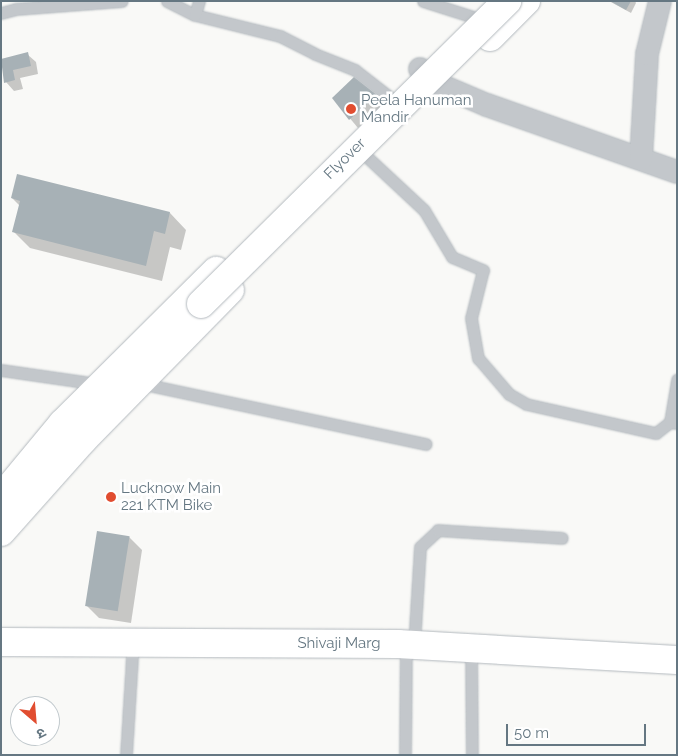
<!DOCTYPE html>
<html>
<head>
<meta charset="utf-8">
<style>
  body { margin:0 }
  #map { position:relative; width:678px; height:756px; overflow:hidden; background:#f9f9f7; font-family:Raleway,"Noto Sans Devanagari",sans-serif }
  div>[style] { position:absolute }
  .shadow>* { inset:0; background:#0003 }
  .building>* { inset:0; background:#a7b1b6; transform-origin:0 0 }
  .roads { filter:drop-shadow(0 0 1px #b3b9be) drop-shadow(0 0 1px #b3b9be) }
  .lane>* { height:11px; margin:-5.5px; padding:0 5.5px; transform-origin:5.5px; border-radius:5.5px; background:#c3c7cb }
  .street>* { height:22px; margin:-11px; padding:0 11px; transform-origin:11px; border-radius:11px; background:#c3c7cb }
  .secondary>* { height:28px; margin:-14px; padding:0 14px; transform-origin:14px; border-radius:14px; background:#fff }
  .bridges { filter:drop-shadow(0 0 1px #b3b9be) drop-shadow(0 0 1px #b3b9be) }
  .secondary-bridge>* { height:28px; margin:-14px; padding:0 14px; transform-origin:14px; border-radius:14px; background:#fff }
  .dots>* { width:14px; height:14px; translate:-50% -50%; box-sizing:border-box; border:2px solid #fff; border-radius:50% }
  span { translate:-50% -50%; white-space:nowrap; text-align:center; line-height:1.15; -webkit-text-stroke:5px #fff; paint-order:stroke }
  .poi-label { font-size:15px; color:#657782 }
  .left { translate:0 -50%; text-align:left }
  .street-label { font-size:15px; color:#657782 }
  .frame { position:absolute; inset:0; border:2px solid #657782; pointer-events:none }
  .north { position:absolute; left:10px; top:696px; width:50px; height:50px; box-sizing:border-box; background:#fff; border:1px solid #c1c9cd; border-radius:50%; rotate:153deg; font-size:14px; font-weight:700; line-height:20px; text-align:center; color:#657782 }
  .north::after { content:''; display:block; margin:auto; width:18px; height:22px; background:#e14d30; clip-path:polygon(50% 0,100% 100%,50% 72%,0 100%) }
  .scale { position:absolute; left:506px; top:724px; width:140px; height:22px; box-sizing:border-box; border:2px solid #657782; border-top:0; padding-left:6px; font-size:15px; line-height:18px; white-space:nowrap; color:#657782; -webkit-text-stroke:4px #fff; paint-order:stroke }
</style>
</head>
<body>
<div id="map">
  <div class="shadow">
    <i style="clip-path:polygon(609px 1px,635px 1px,636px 3px,631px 13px)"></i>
    <i style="clip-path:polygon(27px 54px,36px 62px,38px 74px,20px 78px,23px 89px,14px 91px,6px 82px,1px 60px)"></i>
    <i style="clip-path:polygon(354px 78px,385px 104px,358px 128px,333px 98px)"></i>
    <i style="clip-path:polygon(12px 198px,170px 213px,186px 230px,181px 250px,170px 247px,162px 281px,30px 248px,14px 232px,20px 206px)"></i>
    <i style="clip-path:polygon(129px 537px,142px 550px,131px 623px,99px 618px,87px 606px)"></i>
  </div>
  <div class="building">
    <i style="clip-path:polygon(610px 1px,631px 1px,626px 10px)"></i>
    <i style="clip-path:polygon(28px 52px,31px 66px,13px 70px,15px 80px,4px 83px,1px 59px)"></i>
    <i style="clip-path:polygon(354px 77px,377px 95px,349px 120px,332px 98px)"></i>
    <i style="clip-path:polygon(17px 174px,170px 212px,165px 234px,154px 231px,146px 266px,12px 232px,20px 201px,11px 198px)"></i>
    <i style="left:97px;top:531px;width:33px;height:76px;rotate:9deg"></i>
  </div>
  <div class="roads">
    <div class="lane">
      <i style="left:167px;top:1px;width:31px;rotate:27deg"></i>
      <i style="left:195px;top:15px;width:88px;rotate:13.9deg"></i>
      <i style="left:280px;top:36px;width:39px;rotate:27deg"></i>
      <i style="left:315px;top:54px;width:43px;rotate:21.8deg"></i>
      <i style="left:355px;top:70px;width:46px;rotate:37.9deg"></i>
      <i style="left:423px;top:1px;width:52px;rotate:17.7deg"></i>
      <i style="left:1px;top:13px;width:16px;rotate:-15deg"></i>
      <i style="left:16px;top:9px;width:106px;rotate:-4.3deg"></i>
      <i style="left:195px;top:15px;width:15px;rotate:-74deg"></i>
      <i style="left:366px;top:156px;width:79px;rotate:43deg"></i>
      <i style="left:424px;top:210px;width:55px;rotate:59.2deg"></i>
      <i style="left:452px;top:257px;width:34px;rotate:23deg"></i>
      <i style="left:483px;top:270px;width:49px;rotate:104deg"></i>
      <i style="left:471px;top:318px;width:41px;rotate:80.1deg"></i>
      <i style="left:478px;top:358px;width:48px;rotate:49.3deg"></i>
      <i style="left:509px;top:394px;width:20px;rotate:30deg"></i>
      <i style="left:526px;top:404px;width:133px;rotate:12.6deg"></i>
      <i style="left:656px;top:433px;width:18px;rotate:-38deg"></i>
      <i style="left:670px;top:422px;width:7px;rotate:8deg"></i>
      <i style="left:1px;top:370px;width:98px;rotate:8.2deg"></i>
      <i style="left:139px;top:383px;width:293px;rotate:12deg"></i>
      <i style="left:670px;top:422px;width:43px;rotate:-80.5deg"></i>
      <i style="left:414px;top:645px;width:98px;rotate:-86.5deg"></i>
      <i style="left:420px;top:547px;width:25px;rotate:-43deg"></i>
      <i style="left:438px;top:530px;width:124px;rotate:3.7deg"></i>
      <i style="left:471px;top:648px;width:107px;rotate:89.5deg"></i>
      <i style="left:126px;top:755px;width:113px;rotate:-86.5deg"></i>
      <i style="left:405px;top:755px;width:110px;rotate:-89.5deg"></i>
    </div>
    <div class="street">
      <i style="left:420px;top:69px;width:26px;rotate:39deg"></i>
      <i style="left:440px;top:85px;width:51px;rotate:23.1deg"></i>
      <i style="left:487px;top:105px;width:201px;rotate:19.4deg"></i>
      <i style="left:641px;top:159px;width:105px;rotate:-86.7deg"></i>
      <i style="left:647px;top:54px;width:55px;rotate:-76.2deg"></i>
    </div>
    <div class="secondary">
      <i style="left:490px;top:37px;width:51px;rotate:-45deg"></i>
      <i style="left:1px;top:498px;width:97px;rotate:-50.4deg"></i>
      <i style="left:63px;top:423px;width:216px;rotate:-44.8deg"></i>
      <i style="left:1px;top:532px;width:123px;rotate:-48.3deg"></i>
      <i style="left:83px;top:440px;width:210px;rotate:-45.6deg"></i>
      <i style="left:1px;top:642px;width:397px;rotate:0.3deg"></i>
      <i style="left:398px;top:644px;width:279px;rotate:3.3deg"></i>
    </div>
  </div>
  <div class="bridges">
    <div class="secondary-bridge">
      <i style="left:201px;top:304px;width:431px;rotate:-44.7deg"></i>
    </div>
  </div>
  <div class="dots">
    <i style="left:351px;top:109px;background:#e14d30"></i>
    <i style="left:111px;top:497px;background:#e14d30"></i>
  </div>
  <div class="poi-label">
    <span class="left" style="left:361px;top:109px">Peela Hanuman<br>Mandir</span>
    <span class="left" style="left:121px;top:497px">Lucknow Main<br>221 KTM Bike</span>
  </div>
  <div class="street-label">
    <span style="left:345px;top:159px;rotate:-45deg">Flyover</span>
    <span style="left:339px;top:644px">Shivaji Marg</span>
  </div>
  <div class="frame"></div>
  <div class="north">उ</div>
  <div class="scale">50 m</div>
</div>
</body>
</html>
